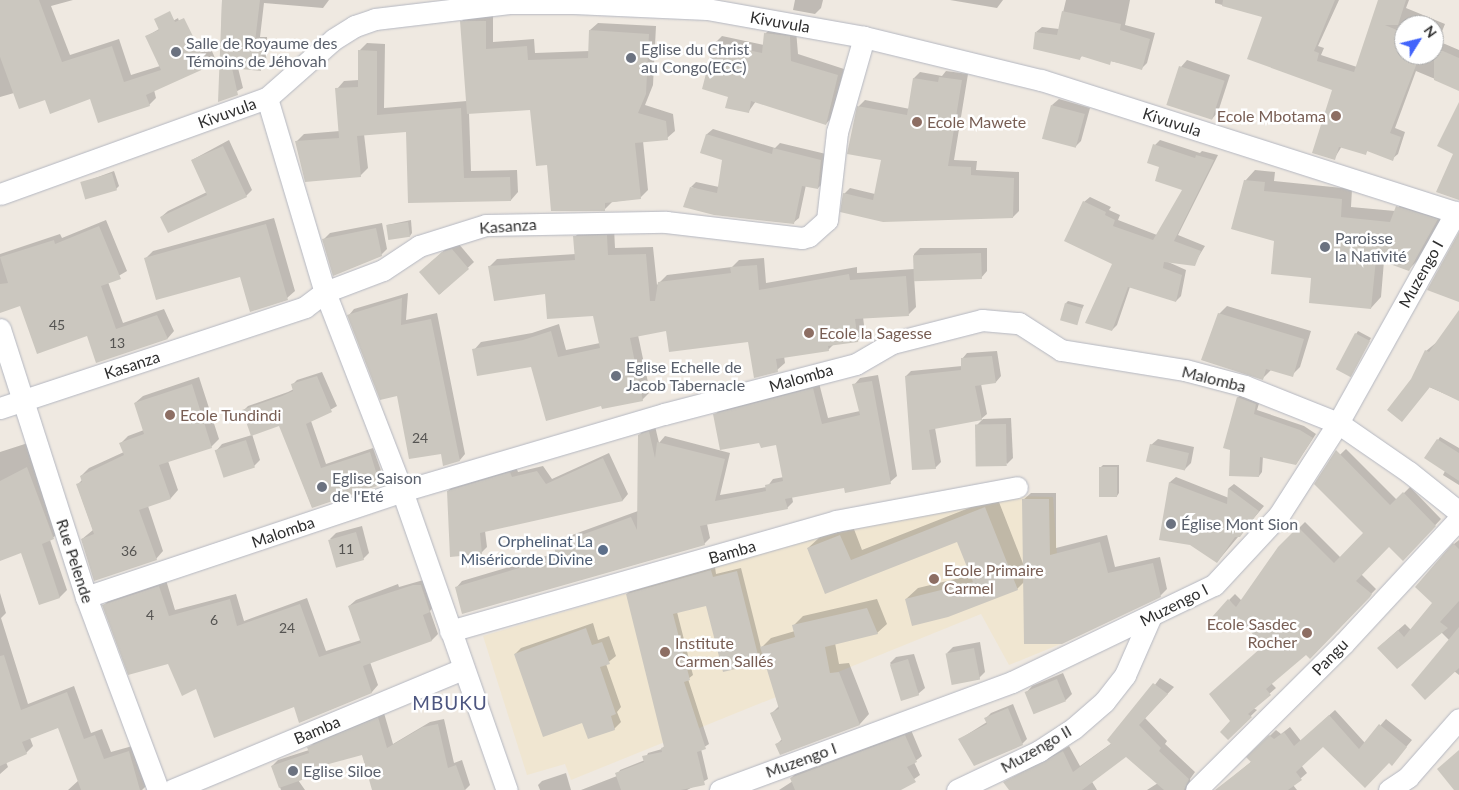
<!DOCTYPE html>
<html>
<head>
<meta charset="utf-8">
<style>
  body { margin:0 }
  #map { position:relative; width:1459px; height:790px; overflow:hidden; background:#efe9e1; font-family:Lato,sans-serif }
  div>[style] { position:absolute }
  .education>* { inset:0; background:#f0e6d1 }
  .shadow>* { inset:0; background:#0003 }
  .building>* { inset:0; background:#cbc7bf; transform-origin:0 0 }
  .roads { filter:drop-shadow(0 0 1px #b4b7c1) drop-shadow(0 0 1px #b4b7c1) }
  .street>* { height:21px; margin:-10.5px; padding:0 10.5px; transform-origin:10.5px; border-radius:10.5px; background:#fff }
  .dots>* { width:14px; height:14px; translate:-50% -50%; box-sizing:border-box; border:2px solid #fff; border-radius:50% }
  span { translate:-50% -50%; white-space:nowrap; text-align:center; line-height:1.15; -webkit-text-stroke:5px #fff; paint-order:stroke }
  .number-label { font-size:14px; color:#555452 }
  .number-label span { -webkit-text-stroke-width:0 }
  .street-label { font-size:16px; color:#2e2e2e }
  .worship-label { font-size:16px; color:#5b616d }
  .left { translate:0 -50%; text-align:left }
  .education-label { font-size:16px; color:#785e54 }
  .right { translate:-100% -50%; text-align:right }
  .service-label { font-size:16px; color:#4e5e75 }
  .quarter-label { font-size:19px; color:#4d5680; letter-spacing:1px }
  .north { position:absolute; left:1394px; top:15px; width:50px; height:50px; box-sizing:border-box; background:#fff; border:1px solid #ababab; border-radius:50%; rotate:54deg; font-size:14px; font-weight:700; line-height:20px; text-align:center; color:#2e2e2e }
  .north::after { content:''; display:block; margin:auto; width:18px; height:22px; background:#4264fb; clip-path:polygon(50% 0,100% 100%,50% 72%,0 100%) }
</style>
</head>
<body>
<div id="map">
  <div class="education">
    <i style="clip-path:polygon(1012px 496px,1053px 497px,1063px 643px,1009px 665px,981px 614px,571px 780px,565px 764px,527px 775px,483px 636px,793px 544px,914px 514px)"></i>
  </div>
  <div class="shadow">
    <i style="clip-path:polygon(0 0,73px 0,51px 6px,70px 55px,119px 39px,131px 75px,160px 66px,147px 36px,178px 18px,190px 56px,211px 49px,215px 58px,207px 66px,154px 90px,156px 98px,149px 105px,91px 98px,46px 98px,14px 93px,0 97px)"></i>
    <i style="clip-path:polygon(222px 0,329px 0,323px 8px,264px 3px,260px 37px,267px 37px,266px 64px,260px 69px,238px 68px,243px 88px,220px 100px)"></i>
    <i style="clip-path:polygon(795px 0,823px 0,821px 8px,815px 14px,793px 10px)"></i>
    <i style="clip-path:polygon(950px 0,1003px 0,997px 8px)"></i>
    <i style="clip-path:polygon(1066px 0,1130px 0,1125px 25px,1155px 33px,1147px 63px,1142px 68px,1083px 55px,1079px 59px,1036px 32px,1042px 27px,1059px 29px)"></i>
    <i style="clip-path:polygon(evenodd,1215px 0,1339px 0,1318px 46px,1324px 48px,1321px 55px,1357px 67px,1379px 0,1409px 0,1406px 8px,1445px 24px,1438px 41px,1459px 50px,1459px 89px,1416px 71px,1395px 128px,1405px 132px,1398px 154px,1392px 159px,1368px 150px,1365px 154px,1342px 146px,1334px 159px,1333px 90px,1263px 16px,1215px 3px,1215px 0,1404px 25px,1434px 25px,1434px 55px,1404px 55px,1404px 25px)"></i>
    <i style="clip-path:polygon(469px 14px,493px 14px,493px 42px,534px 39px,535px 53px,590px 51px,590px 30px,598px 23px,656px 26px,653px 85px,645px 105px,673px 114px,675px 131px,667px 138px,643px 141px,648px 190px,640px 198px,612px 202px,605px 209px,548px 164px,532px 109px,469px 113px,471px 171px,517px 170px,518px 192px,511px 200px,410px 202px,407px 131px,364px 134px,368px 168px,360px 176px,296px 142px,304px 134px,340px 131px,337px 89px,344px 81px,359px 80px,359px 51px,367px 43px,385px 44px,384px 108px,467px 101px,461px 22px)"></i>
    <i style="clip-path:polygon(772px 27px,796px 30px,798px 54px,844px 69px,832px 117px,826px 124px,756px 101px,749px 111px,715px 43px,722px 36px,764px 45px,765px 34px)"></i>
    <i style="clip-path:polygon(1187px 60px,1230px 75px,1218px 112px,1212px 119px,1181px 67px)"></i>
    <i style="clip-path:polygon(946px 71px,968px 74px,954px 160px,977px 161px,976px 170px,1019px 172px,1019px 211px,1013px 217px,883px 221px,844px 194px,850px 188px,875px 194px,883px 159px,849px 153px,859px 106px,865px 100px,910px 109px,914px 78px,920px 72px,942px 76px)"></i>
    <i style="clip-path:polygon(1059px 99px,1090px 108px,1081px 141px,1075px 147px,1052px 105px)"></i>
    <i style="clip-path:polygon(713px 129px,775px 148px,780px 143px,826px 154px,823px 183px,818px 188px,806px 185px,799px 218px,793px 223px,691px 187px,696px 182px,719px 187px,724px 159px,702px 153px,707px 134px)"></i>
    <i style="clip-path:polygon(229px 140px,252px 190px,246px 196px,161px 217px,168px 211px,207px 192px,192px 160px)"></i>
    <i style="clip-path:polygon(1160px 140px,1200px 153px,1202px 151px,1218px 155px,1178px 235px,1205px 246px,1194px 264px,1166px 261px,1186px 270px,1181px 296px,1176px 301px,1130px 287px,1117px 325px,1112px 330px,1114px 264px,1084px 202px,1090px 197px,1111px 207px,1109px 210px,1120px 215px,1118px 220px,1157px 235px,1184px 189px,1161px 166px,1155px 145px)"></i>
    <i style="clip-path:polygon(1255px 170px,1275px 172px,1274px 181px,1352px 189px,1351px 207px,1395px 211px,1408px 196px,1447px 209px,1419px 259px,1408px 270px,1384px 261px,1381px 297px,1371px 308px,1313px 277px,1275px 240px,1245px 181px)"></i>
    <i style="clip-path:polygon(114px 171px,119px 186px,116px 189px,82px 183px)"></i>
    <i style="clip-path:polygon(274px 218px,295px 291px,287px 298px,241px 276px,146px 258px,153px 251px)"></i>
    <i style="clip-path:polygon(106px 220px,127px 271px,108px 282px,123px 323px,164px 309px,174px 331px,168px 338px,88px 335px,20px 305px,0 312px,0 254px,60px 234px,62px 238px)"></i>
    <i style="clip-path:polygon(411px 220px,412px 233px,410px 236px,387px 225px)"></i>
    <i style="clip-path:polygon(382px 223px,387px 249px,381px 255px,324px 239px,330px 233px)"></i>
    <i style="clip-path:polygon(614px 228px,615px 248px,653px 247px,657px 285px,667px 275px,732px 267px,739px 260px,764px 258px,766px 283px,857px 267px,857px 273px,914px 269px,914px 254px,920px 248px,987px 248px,987px 271px,981px 278px,914px 276px,916px 307px,909px 314px,863px 317px,865px 333px,857px 341px,834px 344px,828px 350px,784px 356px,785px 363px,777px 370px,749px 340px,667px 329px,638px 335px,650px 392px,642px 400px,602px 404px,532px 365px,474px 350px,481px 342px,532px 333px,559px 324px,566px 350px,600px 343px,594px 315px,490px 266px,497px 259px,576px 254px,575px 237px,582px 229px)"></i>
    <i style="clip-path:polygon(458px 243px,474px 262px,440px 294px,427px 266px,449px 246px)"></i>
    <i style="clip-path:polygon(408px 293px,406px 320px,437px 313px,465px 454px,460px 460px,442px 452px,398px 394px,349px 315px,354px 309px)"></i>
    <i style="clip-path:polygon(1068px 301px,1084px 305px,1075px 324px,1066px 303px)"></i>
    <i style="clip-path:polygon(1227px 306px,1311px 331px,1300px 367px,1292px 375px,1271px 370px,1263px 378px,1219px 314px)"></i>
    <i style="clip-path:polygon(1459px 324px,1459px 400px,1413px 380px,1426px 351px)"></i>
    <i style="clip-path:polygon(1358px 331px,1371px 338px,1350px 374px,1356px 334px)"></i>
    <i style="clip-path:polygon(997px 351px,1001px 376px,996px 382px,981px 384px,987px 414px,981px 419px,935px 428px,941px 462px,935px 468px,906px 376px,911px 371px,962px 366px,962px 359px,967px 353px)"></i>
    <i style="clip-path:polygon(322px 372px,337px 406px,311px 421px,326px 464px,373px 448px,384px 479px,379px 484px,312px 507px,280px 425px,252px 434px,260px 460px,254px 466px,216px 451px,222px 444px,252px 435px,243px 411px,248px 406px,288px 392px,294px 389px,292px 385px,297px 380px)"></i>
    <i style="clip-path:polygon(878px 375px,897px 476px,890px 482px,845px 486px,792px 497px,793px 502px,787px 508px,707px 524px,710px 538px,704px 544px,456px 588px,462px 581px,556px 553px,555px 545px,561px 539px,638px 511px,639px 435px,645px 429px,655px 426px,659px 443px,665px 436px,730px 453px,720px 495px,767px 487px,773px 479px,784px 477px,777px 443px,760px 441px,715px 415px,721px 408px,819px 383px,828px 418px,860px 411px,854px 385px,860px 378px)"></i>
    <i style="clip-path:polygon(199px 377px,219px 439px,211px 447px,168px 461px,178px 490px,171px 498px,148px 506px,163px 551px,156px 559px,82px 539px,93px 530px,77px 485px,83px 479px,81px 476px,89px 468px,124px 452px,121px 443px,128px 436px,144px 430px,135px 403px,143px 396px)"></i>
    <i style="clip-path:polygon(1242px 394px,1260px 400px,1257px 410px,1304px 426px,1316px 434px,1296px 464px,1263px 456px,1262px 472px,1259px 476px,1238px 397px)"></i>
    <i style="clip-path:polygon(1011px 418px,1013px 458px,1007px 464px,977px 425px,983px 419px)"></i>
    <i style="clip-path:polygon(1440px 437px,1459px 448px,1459px 485px,1443px 475px,1445px 471px,1438px 440px)"></i>
    <i style="clip-path:polygon(1158px 439px,1194px 447px,1191px 463px,1185px 469px,1151px 445px)"></i>
    <i style="clip-path:polygon(28px 443px,61px 531px,50px 540px,67px 590px,60px 597px,39px 604px,22px 551px,0 560px,0 452px)"></i>
    <i style="clip-path:polygon(1346px 449px,1397px 500px,1410px 487px,1441px 519px,1409px 553px,1389px 545px,1361px 574px,1376px 589px,1310px 657px,1306px 654px,1271px 683px,1276px 688px,1253px 708px,1257px 710px,1228px 738px,1231px 722px,1265px 646px,1229px 600px,1235px 594px,1242px 601px,1279px 548px,1305px 522px,1341px 558px,1365px 533px,1323px 471px)"></i>
    <i style="clip-path:polygon(609px 453px,628px 494px,623px 500px,485px 531px,487px 547px,481px 553px,448px 491px,454px 485px,516px 467px,518px 472px,543px 466px,552px 479px)"></i>
    <i style="clip-path:polygon(1103px 465px,1119px 465px,1119px 493px,1117px 496px,1100px 468px)"></i>
    <i style="clip-path:polygon(1176px 477px,1229px 498px,1229px 488px,1234px 484px,1264px 506px,1217px 562px,1190px 544px,1161px 539px,1170px 482px)"></i>
    <i style="clip-path:polygon(1031px 493px,1056px 493px,1056px 548px,1107px 535px,1115px 567px,1160px 557px,1167px 589px,1160px 596px,1024px 582px,1017px 589px,906px 599px,918px 588px,972px 575px,958px 540px,826px 592px,808px 548px,820px 537px,852px 524px,862px 550px,997px 497px,1024px 566px,1023px 500px)"></i>
    <i style="clip-path:polygon(362px 526px,369px 553px,363px 559px,330px 539px,336px 533px)"></i>
    <i style="clip-path:polygon(1459px 540px,1459px 675px,1454px 671px,1449px 640px,1441px 632px,1378px 648px,1405px 624px,1411px 630px,1434px 603px,1454px 544px)"></i>
    <i style="clip-path:polygon(715px 567px,716px 574px,741px 568px,761px 648px,771px 638px,795px 631px,793px 626px,803px 616px,877px 599px,887px 624px,877px 633px,835px 643px,839px 664px,849px 663px,869px 714px,860px 724px,780px 753px,777px 744px,782px 739px,771px 714px,779px 706px,764px 657px,759px 661px,707px 604px,677px 612px,693px 675px,688px 679px,709px 744px,701px 749px,708px 779px,687px 790px,581px 790px,617px 776px,620px 770px,645px 760px,648px 753px,662px 749px,665px 745px,627px 594px,631px 590px)"></i>
    <i style="clip-path:polygon(427px 579px,436px 604px,430px 611px,438px 634px,432px 640px,370px 662px,378px 685px,372px 692px,295px 706px,197px 688px,104px 605px,110px 599px,166px 580px,175px 610px,236px 594px,244px 621px,307px 598px,326px 651px,361px 640px,349px 606px,356px 600px,398px 584px,399px 587px)"></i>
    <i style="clip-path:polygon(0 593px,6px 613px,1px 618px,28px 704px,74px 686px,91px 733px,102px 729px,111px 752px,136px 745px,147px 785px,142px 790px,68px 790px,79px 780px,59px 727px,30px 738px,33px 746px,26px 753px,6px 762px,8px 767px,0 774px)"></i>
    <i style="clip-path:polygon(593px 623px,598px 640px,609px 636px,616px 656px,606px 664px,621px 707px,617px 712px,621px 722px,614px 729px,583px 721px,515px 654px,521px 648px)"></i>
    <i style="clip-path:polygon(980px 642px,985px 672px,979px 678px,947px 653px,953px 647px)"></i>
    <i style="clip-path:polygon(914px 654px,925px 688px,918px 694px,890px 663px,896px 657px)"></i>
    <i style="clip-path:polygon(1063px 673px,1072px 694px,1066px 700px,1035px 713px,1026px 693px,1032px 686px)"></i>
    <i style="clip-path:polygon(1160px 678px,1174px 687px,1145px 718px,1167px 741px,1165px 744px,1195px 772px,1190px 779px,1191px 790px,1147px 790px,1158px 783px,1126px 755px,1091px 780px,1097px 790px,1010px 790px,1005px 782px,1069px 746px,1080px 766px,1112px 743px)"></i>
    <i style="clip-path:polygon(1013px 704px,1027px 739px,1022px 744px,960px 739px,987px 722px,986px 718px,991px 713px)"></i>
    <i style="clip-path:polygon(1335px 710px,1365px 743px,1386px 719px,1412px 740px,1397px 758px,1389px 762px,1323px 746px,1301px 765px,1307px 773px,1293px 785px,1297px 790px,1236px 790px,1235px 775px,1252px 761px,1248px 757px,1276px 730px,1281px 734px,1290px 727px,1301px 741px)"></i>
    <i style="clip-path:polygon(384px 713px,393px 744px,430px 722px,444px 719px,454px 763px,462px 760px,470px 785px,465px 790px,374px 790px,362px 754px,320px 765px,315px 774px,298px 780px,305px 790px,281px 790px,272px 766px,278px 760px,309px 750px,314px 742px)"></i>
    <i style="clip-path:polygon(911px 730px,922px 756px,914px 762px,920px 775px,898px 790px,779px 790px,793px 781px,791px 778px,797px 772px)"></i>
    <i style="clip-path:polygon(566px 773px,571px 790px,540px 790px,538px 785px,542px 781px)"></i>
  </div>
  <div class="building">
    <i style="clip-path:polygon(0 0,39px 0,62px 62px,112px 46px,124px 82px,161px 70px,145px 36px,159px 30px,154px 19px,170px 11px,175px 22px,184px 18px,208px 67px,146px 95px,150px 106px,98px 123px,90px 99px,50px 114px,45px 100px,19px 109px,0 57px)"></i>
    <i style="clip-path:polygon(222px 0,260px 0,255px 42px,262px 42px,261px 71px,232px 68px,238px 95px,218px 102px)"></i>
    <i style="clip-path:polygon(1223px 0,1335px 0,1314px 51px,1319px 53px,1317px 61px,1354px 72px,1378px 0,1406px 0,1398px 25px,1385px 25px,1404px 33px,1404px 55px,1420px 55px,1390px 133px,1401px 137px,1393px 161px,1367px 151px,1366px 155px,1339px 147px,1335px 160px,1312px 153px,1332px 90px,1247px 59px,1262px 17px,1222px 6px)"></i>
    <i style="clip-path:polygon(1062px 11px,1121px 24px,1120px 30px,1150px 39px,1142px 70px,1111px 61px,1110px 65px,1081px 56px,1080px 60px,1033px 49px,1035px 32px,1057px 35px)"></i>
    <i style="clip-path:polygon(460px 21px,486px 21px,486px 49px,527px 46px,528px 60px,588px 58px,589px 30px,649px 34px,646px 94px,638px 113px,666px 121px,668px 140px,635px 143px,641px 199px,605px 203px,605px 211px,551px 211px,547px 165px,536px 166px,530px 110px,467px 114px)"></i>
    <i style="clip-path:polygon(764px 33px,790px 36px,791px 61px,838px 75px,826px 125px,751px 101px,749px 113px,725px 108px,728px 97px,702px 89px,714px 43px,762px 53px)"></i>
    <i style="clip-path:polygon(1434px 47px,1459px 58px,1459px 91px,1434px 80px)"></i>
    <i style="clip-path:polygon(358px 50px,377px 51px,377px 115px,461px 108px,464px 178px,510px 177px,511px 201px,408px 203px,406px 132px,357px 136px,361px 177px,305px 182px,295px 141px,339px 138px,335px 88px,358px 87px)"></i>
    <i style="left:1179px;top:66px;width:48px;height:41px;rotate:18deg"></i>
    <i style="clip-path:polygon(939px 77px,962px 80px,948px 166px,971px 167px,971px 175px,1014px 178px,1013px 218px,883px 222px,840px 212px,843px 193px,873px 200px,881px 160px,847px 154px,857px 106px,907px 115px,913px 78px,938px 82px)"></i>
    <i style="clip-path:polygon(1459px 102px,1459px 200px,1436px 192px,1453px 154px,1437px 146px)"></i>
    <i style="left:1051px;top:105px;width:35px;height:35px;rotate:15deg"></i>
    <i style="clip-path:polygon(706px 134px,772px 154px,773px 148px,821px 160px,818px 189px,802px 186px,794px 224px,714px 215px,683px 207px,690px 187px,717px 193px,722px 160px,700px 153px)"></i>
    <i style="clip-path:polygon(1153px 144px,1195px 158px,1196px 155px,1214px 160px,1174px 241px,1201px 251px,1195px 266px,1164px 262px,1163px 268px,1182px 275px,1176px 302px,1128px 287px,1112px 331px,1085px 323px,1112px 264px,1064px 241px,1083px 201px,1106px 212px,1105px 215px,1115px 220px,1113px 226px,1153px 240px,1182px 190px,1155px 181px,1159px 167px,1147px 163px)"></i>
    <i style="clip-path:polygon(223px 146px,247px 197px,168px 233px,160px 217px,207px 195px,191px 160px)"></i>
    <i style="left:112px;top:173px;width:18px;height:33px;rotate:74deg"></i>
    <i style="clip-path:polygon(1244px 180px,1265px 182px,1264px 191px,1342px 199px,1341px 217px,1390px 222px,1396px 206px,1438px 219px,1409px 271px,1376px 259px,1371px 309px,1309px 303px,1311px 278px,1271px 274px,1274px 241px,1231px 229px)"></i>
    <i style="left:408px;top:222px;width:15px;height:22px;rotate:82deg"></i>
    <i style="clip-path:polygon(266px 224px,288px 300px,250px 312px,240px 277px,156px 300px,144px 258px)"></i>
    <i style="clip-path:polygon(99px 226px,121px 279px,101px 286px,116px 329px,157px 315px,168px 339px,96px 363px,87px 336px,37px 354px,20px 306px,0 313px,0 284px,8px 283px,0 257px,54px 240px,55px 244px)"></i>
    <i style="clip-path:polygon(376px 228px,382px 256px,333px 276px,322px 239px)"></i>
    <i style="clip-path:polygon(1459px 232px,1459px 302px,1427px 290px)"></i>
    <i style="clip-path:polygon(607px 235px,608px 255px,646px 254px,650px 301px,655px 301px,658px 282px,731px 273px,730px 267px,757px 265px,759px 290px,849px 274px,850px 280px,906px 276px,909px 316px,855px 319px,858px 342px,828px 346px,829px 351px,776px 359px,778px 372px,754px 378px,748px 342px,669px 352px,666px 331px,630px 338px,643px 401px,602px 409px,601px 406px,546px 421px,531px 367px,477px 376px,472px 349px,523px 340px,551px 331px,558px 357px,600px 348px,593px 316px,547px 319px,545px 294px,494px 301px,488px 266px,575px 260px,573px 236px)"></i>
    <i style="clip-path:polygon(452px 249px,469px 269px,439px 295px,419px 272px,442px 252px)"></i>
    <i style="left:981px;top:253px;width:26px;height:68px;rotate:88deg"></i>
    <i style="clip-path:polygon(402px 298px,401px 325px,431px 319px,460px 461px,443px 466px,441px 454px,409px 459px,397px 396px,380px 400px,347px 315px)"></i>
    <i style="left:1065px;top:303px;width:18px;height:18px;rotate:16deg"></i>
    <i style="clip-path:polygon(1459px 310px,1459px 401px,1430px 387px,1402px 422px,1387px 410px,1411px 379px,1425px 350px,1429px 352px)"></i>
    <i style="clip-path:polygon(1218px 313px,1304px 339px,1293px 377px,1266px 369px,1263px 380px,1201px 360px)"></i>
    <i style="left:1355px;top:333px;width:17px;height:41px;rotate:28deg"></i>
    <i style="clip-path:polygon(992px 356px,996px 383px,975px 386px,982px 420px,929px 430px,936px 469px,912px 470px,905px 376px,961px 370px,961px 358px)"></i>
    <i style="clip-path:polygon(317px 376px,332px 412px,306px 424px,321px 468px,370px 452px,380px 485px,312px 508px,279px 426px,251px 436px,242px 410px,282px 396px,293px 391px,291px 384px)"></i>
    <i style="clip-path:polygon(872px 381px,891px 484px,845px 493px,844px 488px,785px 499px,788px 509px,700px 526px,705px 545px,462px 614px,455px 587px,556px 557px,554px 545px,631px 517px,637px 530px,638px 435px,649px 431px,655px 458px,657px 442px,725px 459px,715px 501px,766px 491px,765px 485px,783px 481px,776px 445px,761px 448px,759px 443px,720px 450px,713px 414px,813px 388px,822px 424px,860px 415px,852px 384px)"></i>
    <i style="clip-path:polygon(192px 384px,212px 448px,159px 465px,171px 499px,139px 510px,157px 560px,94px 581px,81px 539px,94px 534px,76px 484px,82px 482px,80px 476px,124px 455px,119px 443px,144px 434px,134px 403px)"></i>
    <i style="clip-path:polygon(1237px 397px,1256px 404px,1254px 414px,1300px 430px,1313px 438px,1296px 465px,1260px 457px,1259px 477px,1229px 476px,1230px 450px,1223px 448px)"></i>
    <i style="left:1006px;top:424px;width:42px;height:31px;rotate:89deg"></i>
    <i style="clip-path:polygon(1437px 439px,1459px 453px,1459px 481px,1424px 458px)"></i>
    <i style="left:246px;top:440px;width:29px;height:33px;rotate:72deg"></i>
    <i style="left:1150px;top:444px;width:40px;height:18px;rotate:13deg"></i>
    <i style="clip-path:polygon(1336px 450px,1390px 505px,1403px 492px,1436px 526px,1403px 561px,1389px 547px,1356px 581px,1372px 594px,1370px 597px,1310px 659px,1306px 655px,1266px 689px,1271px 695px,1248px 714px,1252px 717px,1228px 740px,1220px 732px,1230px 721px,1209px 694px,1263px 646px,1239px 618px,1227px 632px,1212px 617px,1228px 599px,1236px 607px,1278px 547px,1298px 527px,1334px 563px,1363px 533px,1314px 484px)"></i>
    <i style="clip-path:polygon(603px 458px,623px 501px,480px 533px,482px 554px,450px 557px,447px 491px,510px 472px,512px 477px,537px 471px,546px 484px)"></i>
    <i style="clip-path:polygon(27px 467px,54px 539px,42px 544px,60px 598px,39px 605px,21px 553px,0 561px,0 481px)"></i>
    <i style="left:1099px;top:467px;width:18px;height:30px"></i>
    <i style="clip-path:polygon(1169px 482px,1227px 504px,1228px 488px,1259px 511px,1240px 537px,1235px 537px,1217px 563px,1190px 545px,1159px 540px)"></i>
    <i style="clip-path:polygon(1022px 499px,1049px 499px,1050px 555px,1100px 542px,1108px 573px,1153px 563px,1161px 597px,1062px 644px,1024px 644px)"></i>
    <i style="clip-path:polygon(985px 507px,1018px 590px,948px 617px,912px 626px,905px 599px,973px 582px,957px 542px,825px 594px,807px 548px,840px 535px,851px 560px)"></i>
    <i style="left:356px;top:532px;width:29px;height:29px;rotate:74deg"></i>
    <i style="clip-path:polygon(1453px 543px,1459px 549px,1459px 601px,1440px 622px,1448px 628px,1397px 669px,1377px 648px,1398px 630px,1404px 637px,1432px 603px,1415px 587px)"></i>
    <i style="clip-path:polygon(711px 570px,713px 577px,737px 571px,760px 663px,723px 672px,706px 606px,673px 614px,690px 680px,684px 682px,706px 749px,697px 752px,705px 785px,681px 790px,621px 790px,615px 773px,644px 762px,642px 756px,662px 752px,661px 748px,664px 747px,626px 594px)"></i>
    <i style="clip-path:polygon(413px 585px,421px 585px,430px 612px,423px 615px,432px 641px,363px 666px,372px 693px,299px 723px,294px 707px,214px 738px,196px 689px,182px 696px,168px 664px,128px 675px,102px 605px,159px 586px,169px 616px,230px 599px,237px 626px,300px 604px,319px 657px,361px 643px,348px 606px)"></i>
    <i style="clip-path:polygon(867px 608px,878px 634px,825px 647px,830px 673px,839px 672px,860px 725px,780px 755px,775px 744px,782px 741px,770px 713px,779px 709px,760px 647px,795px 637px,792px 625px)"></i>
    <i style="clip-path:polygon(1459px 627px,1459px 668px,1425px 700px,1411px 685px)"></i>
    <i style="clip-path:polygon(586px 628px,592px 645px,602px 642px,610px 664px,600px 667px,616px 714px,611px 716px,615px 730px,588px 739px,582px 723px,543px 737px,514px 654px)"></i>
    <i style="left:974px;top:648px;width:32px;height:29px;rotate:79deg"></i>
    <i style="clip-path:polygon(4px 655px,21px 710px,67px 692px,84px 739px,95px 735px,104px 759px,129px 751px,140px 790px,81px 790px,58px 728px,22px 742px,27px 754px,0 766px,0 656px)"></i>
    <i style="left:908px;top:659px;width:38px;height:19px;rotate:73deg"></i>
    <i style="left:1057px;top:679px;width:24px;height:35px;rotate:68deg"></i>
    <i style="clip-path:polygon(1153px 683px,1168px 694px,1139px 725px,1161px 748px,1159px 751px,1189px 779px,1184px 790px,1164px 790px,1126px 757px,1082px 790px,1009px 790px,1003px 782px,1063px 751px,1073px 772px,1111px 744px,1107px 740px)"></i>
    <i style="clip-path:polygon(1008px 708px,1023px 745px,974px 766px,958px 739px,987px 724px,984px 718px)"></i>
    <i style="clip-path:polygon(1329px 715px,1359px 749px,1379px 724px,1407px 747px,1392px 766px,1389px 763px,1365px 788px,1323px 747px,1296px 772px,1302px 780px,1288px 790px,1215px 790px,1251px 762px,1246px 757px,1269px 735px,1274px 739px,1284px 732px,1294px 746px)"></i>
    <i style="clip-path:polygon(378px 717px,387px 748px,423px 727px,438px 724px,448px 768px,456px 765px,465px 790px,372px 790px,362px 755px,314px 768px,316px 775px,279px 788px,271px 766px,309px 753px,307px 747px)"></i>
    <i style="clip-path:polygon(905px 735px,917px 762px,907px 767px,916px 782px,901px 790px,795px 790px,790px 778px)"></i>
    <i style="clip-path:polygon(1459px 750px,1459px 790px,1454px 790px,1437px 769px)"></i>
  </div>
  <div class="roads">
    <div class="street">
      <i style="left:267px;top:98px;width:202px;rotate:73.4deg"></i>
      <i style="left:325px;top:292px;width:213px;rotate:68.8deg"></i>
      <i style="left:402px;top:491px;width:317px;rotate:70.7deg"></i>
      <i style="left:0;top:194px;width:284px;rotate:-19.8deg"></i>
      <i style="left:267px;top:98px;width:89px;rotate:-41.4deg"></i>
      <i style="left:334px;top:39px;width:25px;rotate:-32deg"></i>
      <i style="left:355px;top:26px;width:21px;rotate:-19deg"></i>
      <i style="left:375px;top:19px;width:135px;rotate:-6.8deg"></i>
      <i style="left:509px;top:3px;width:65px"></i>
      <i style="left:574px;top:3px;width:133px;rotate:2.6deg"></i>
      <i style="left:707px;top:9px;width:159px;rotate:10.1deg"></i>
      <i style="left:864px;top:37px;width:182px;rotate:13.7deg"></i>
      <i style="left:1041px;top:80px;width:439px;rotate:17.7deg"></i>
      <i style="left:0;top:329px;width:281px;rotate:72.2deg"></i>
      <i style="left:86px;top:597px;width:206px;rotate:69.5deg"></i>
      <i style="left:0;top:408px;width:321px;rotate:-18.3deg"></i>
      <i style="left:305px;top:307px;width:25px;rotate:-37deg"></i>
      <i style="left:325px;top:292px;width:62px;rotate:-20.8deg"></i>
      <i style="left:383px;top:270px;width:43px;rotate:-33.7deg"></i>
      <i style="left:419px;top:246px;width:70px;rotate:-17.4deg"></i>
      <i style="left:486px;top:225px;width:180px;rotate:-1deg"></i>
      <i style="left:666px;top:222px;width:137px;rotate:6.7deg"></i>
      <i style="left:802px;top:238px;width:7px;rotate:-16deg"></i>
      <i style="left:809px;top:236px;width:24px;rotate:-42deg"></i>
      <i style="left:827px;top:220px;width:89px;rotate:-83.5deg"></i>
      <i style="left:837px;top:132px;width:99px;rotate:-74.1deg"></i>
      <i style="left:86px;top:597px;width:333px;rotate:-18.5deg"></i>
      <i style="left:402px;top:491px;width:273px;rotate:-16.4deg"></i>
      <i style="left:664px;top:414px;width:198px;rotate:-14.6deg"></i>
      <i style="left:856px;top:364px;width:42px;rotate:-30.3deg"></i>
      <i style="left:892px;top:343px;width:93px;rotate:-14.3deg"></i>
      <i style="left:982px;top:320px;width:37px;rotate:5deg"></i>
      <i style="left:1019px;top:323px;width:50px;rotate:32.7deg"></i>
      <i style="left:1061px;top:350px;width:126px;rotate:9.2deg"></i>
      <i style="left:1185px;top:370px;width:62px;rotate:14.9deg"></i>
      <i style="left:1245px;top:386px;width:100px;rotate:21.7deg"></i>
      <i style="left:1338px;top:423px;width:86px;rotate:34.6deg"></i>
      <i style="left:1409px;top:472px;width:64px;rotate:38.7deg"></i>
      <i style="left:450px;top:631px;width:401px;rotate:-15.9deg"></i>
      <i style="left:836px;top:521px;width:184px;rotate:-10.6deg"></i>
      <i style="left:172px;top:790px;width:314px;rotate:-22.6deg"></i>
      <i style="left:720px;top:790px;width:311px;rotate:-20.3deg"></i>
      <i style="left:1012px;top:682px;width:224px;rotate:-25.7deg"></i>
      <i style="left:1214px;top:585px;width:96px;rotate:-47.1deg"></i>
      <i style="left:1279px;top:515px;width:109px;rotate:-57.3deg"></i>
      <i style="left:1338px;top:423px;width:242px;rotate:-60.8deg"></i>
      <i style="left:957px;top:790px;width:91px;rotate:-25.4deg"></i>
      <i style="left:1039px;top:751px;width:42px;rotate:-33.3deg"></i>
      <i style="left:1074px;top:728px;width:40px;rotate:-41deg"></i>
      <i style="left:1104px;top:702px;width:34px;rotate:-52deg"></i>
      <i style="left:1125px;top:675px;width:62px;rotate:-66.3deg"></i>
      <i style="left:1196px;top:790px;width:209px;rotate:-44.8deg"></i>
      <i style="left:1344px;top:643px;width:169px;rotate:-47.2deg"></i>
      <i style="left:1389px;top:790px;width:23px;rotate:-34deg"></i>
      <i style="left:1408px;top:777px;width:77px;rotate:-48.7deg"></i>
    </div>
  </div>
  <div class="dots">
    <i style="left:176px;top:52px;background:#6b7280"></i>
    <i style="left:631px;top:58px;background:#6b7280"></i>
    <i style="left:1336px;top:116px;background:#8d6e63"></i>
    <i style="left:917px;top:122px;background:#8d6e63"></i>
    <i style="left:1325px;top:247px;background:#6b7280"></i>
    <i style="left:809px;top:333px;background:#8d6e63"></i>
    <i style="left:616px;top:376px;background:#6b7280"></i>
    <i style="left:170px;top:415px;background:#8d6e63"></i>
    <i style="left:322px;top:487px;background:#6b7280"></i>
    <i style="left:1171px;top:524px;background:#6b7280"></i>
    <i style="left:603px;top:550px;background:#5c6f8a"></i>
    <i style="left:934px;top:579px;background:#8d6e63"></i>
    <i style="left:1307px;top:633px;background:#8d6e63"></i>
    <i style="left:665px;top:652px;background:#8d6e63"></i>
    <i style="left:293px;top:771px;background:#6b7280"></i>
  </div>
  <div class="number-label">
    <span style="left:57px;top:325px">45</span>
    <span style="left:117px;top:343px">13</span>
    <span style="left:420px;top:438px">24</span>
    <span style="left:346px;top:549px">11</span>
    <span style="left:129px;top:551px">36</span>
    <span style="left:150px;top:615px">4</span>
    <span style="left:214px;top:620px">6</span>
    <span style="left:287px;top:628px">24</span>
  </div>
  <div class="street-label">
    <span style="left:780px;top:22px;rotate:10deg">Kivuvula</span>
    <span style="left:227px;top:113px;rotate:-20deg">Kivuvula</span>
    <span style="left:1172px;top:122px;rotate:18deg">Kivuvula</span>
    <span style="left:508px;top:226px;rotate:-4deg">Kasanza</span>
    <span style="left:1421px;top:274px;rotate:-61deg">Muzengo I</span>
    <span style="left:132px;top:365px;rotate:-18deg">Kasanza</span>
    <span style="left:801px;top:378px;rotate:-16deg">Malomba</span>
    <span style="left:1214px;top:379px;rotate:14deg">Malomba</span>
    <span style="left:283px;top:532px;rotate:-19deg">Malomba</span>
    <span style="left:732px;top:552px;rotate:-16deg">Bamba</span>
    <span style="left:75px;top:561px;rotate:72deg">Rue Pelende</span>
    <span style="left:1174px;top:605px;rotate:-27deg">Muzengo I</span>
    <span style="left:1330px;top:657px;rotate:-46deg">Pangu</span>
    <span style="left:317px;top:730px;rotate:-23deg">Bamba</span>
    <span style="left:1036px;top:749px;rotate:-30deg">Muzengo II</span>
    <span style="left:801px;top:760px;rotate:-20deg">Muzengo I</span>
  </div>
  <div class="worship-label">
    <span class="left" style="left:186px;top:52px">Salle de Royaume des<br>Témoins de Jéhovah</span>
    <span class="left" style="left:641px;top:58px">Eglise du Christ<br>au Congo(ECC)</span>
    <span class="left" style="left:1335px;top:247px">Paroisse<br>la Nativité</span>
    <span class="left" style="left:626px;top:376px">Eglise Echelle de<br>Jacob Tabernacle</span>
    <span class="left" style="left:332px;top:487px">Eglise Saison<br>de l'Eté</span>
    <span class="left" style="left:1181px;top:524px">Église Mont Sion</span>
    <span class="left" style="left:303px;top:771px">Eglise Siloe</span>
  </div>
  <div class="education-label">
    <span class="right" style="left:1326px;top:116px">Ecole Mbotama</span>
    <span class="left" style="left:927px;top:122px">Ecole Mawete</span>
    <span class="left" style="left:819px;top:333px">Ecole la Sagesse</span>
    <span class="left" style="left:180px;top:415px">Ecole Tundindi</span>
    <span class="left" style="left:944px;top:579px">Ecole Primaire<br>Carmel</span>
    <span class="right" style="left:1297px;top:633px">Ecole Sasdec<br>Rocher</span>
    <span class="left" style="left:675px;top:652px">Institute<br>Carmen Sallés</span>
  </div>
  <div class="service-label">
    <span class="right" style="left:593px;top:550px">Orphelinat La<br>Miséricorde Divine</span>
  </div>
  <div class="quarter-label">
    <span style="left:450px;top:703px">MBUKU</span>
  </div>
  <div class="north">N</div>
</div>
</body>
</html>
